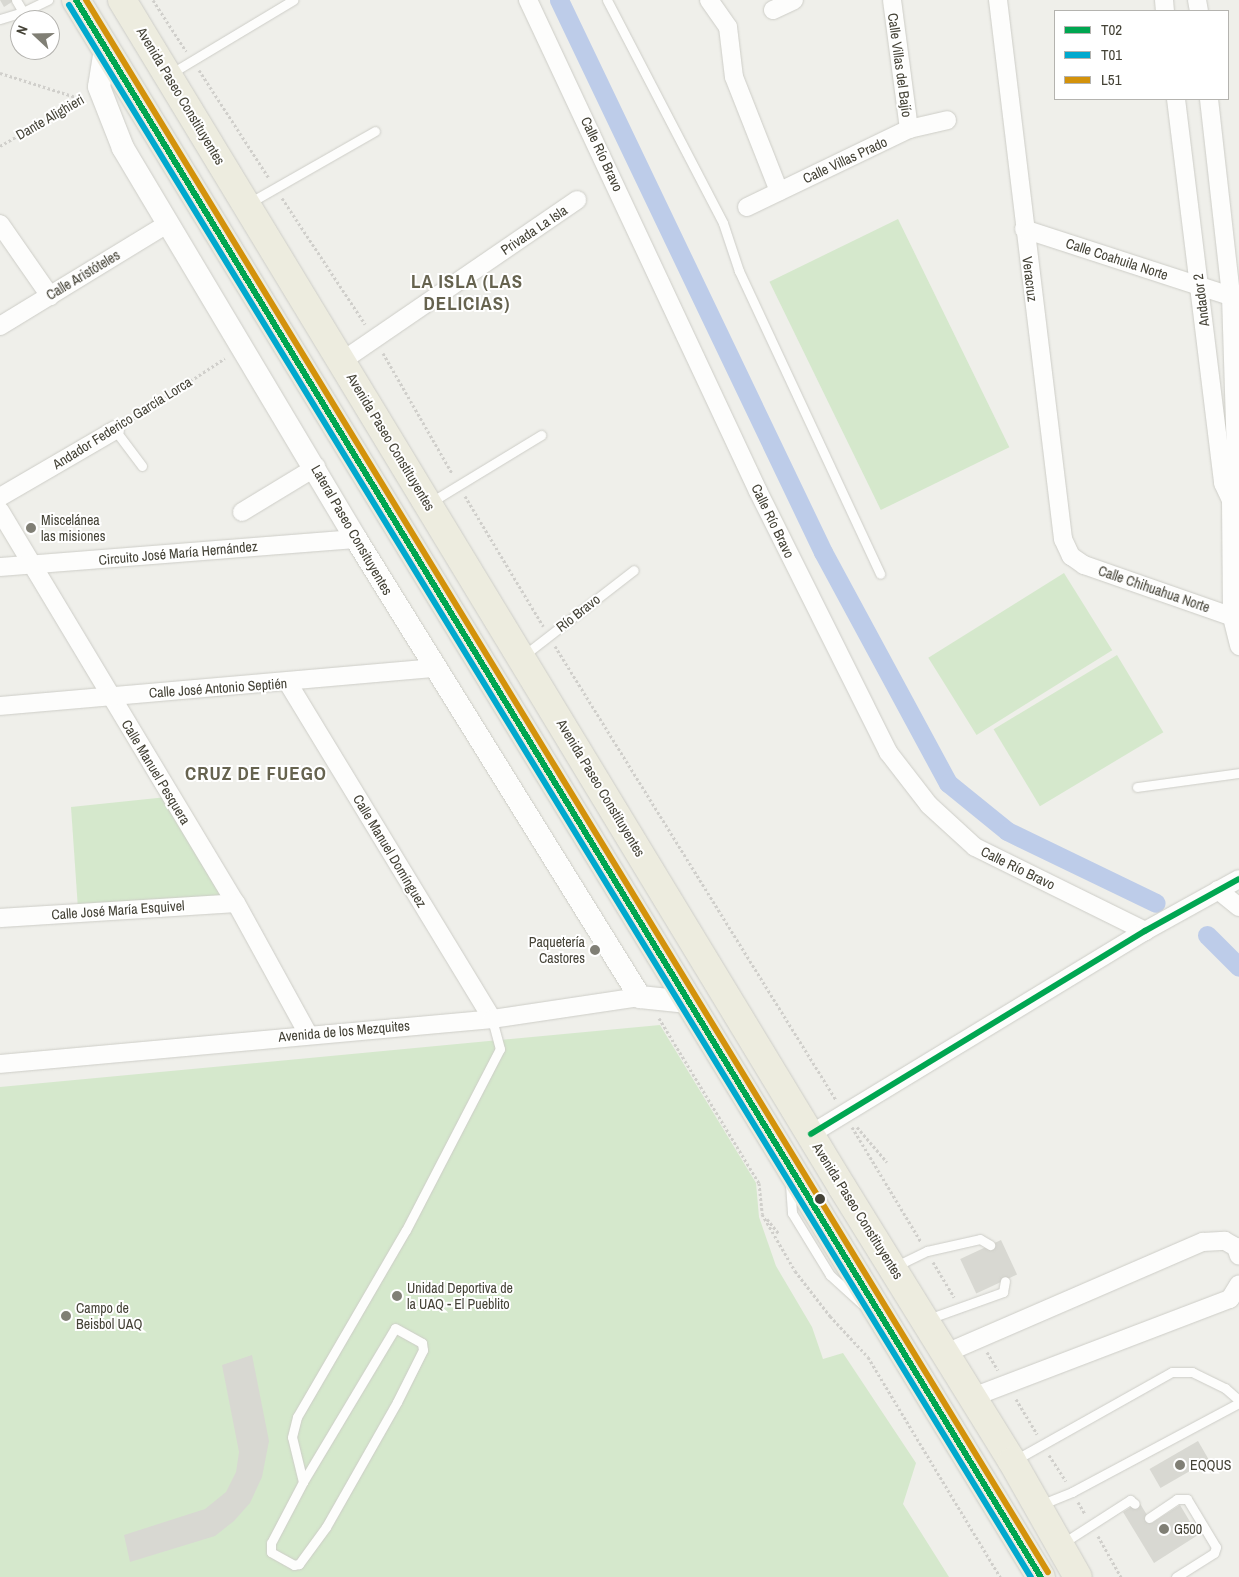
<!DOCTYPE html>
<html>
<head>
<meta charset="utf-8">
<style>
  body { margin:0 }
  #map { position:relative; width:1239px; height:1577px; overflow:hidden; background:#efefea; font-family:"Archivo Narrow",sans-serif }
  div>[style] { position:absolute }
  .green>* { inset:0; background:#d5e8cc; transform-origin:0 0 }
  .canal>* { height:19px; margin:-9.5px; padding:0 9.5px; transform-origin:9.5px; border-radius:9.5px; background:#bdcce9 }
  .building>* { inset:0; background:#d8d8d2; transform-origin:0 0 }
  .path>* { height:3px; margin-top:-1.5px; transform-origin:0; background:repeating-linear-gradient(90deg,#d0cfcb 0 2.5px,transparent 0 5px) }
  .roads { filter:drop-shadow(0 0 1px #cdcdc7) drop-shadow(0 0 1px #cdcdc7) }
  .service>* { height:9px; margin:-4.5px; padding:0 4.5px; transform-origin:4.5px; border-radius:4.5px; background:#fdfdfc }
  .minor>* { height:18px; margin:-9px; padding:0 9px; transform-origin:9px; border-radius:9px; background:#fdfdfc }
  .tertiary>* { height:22px; margin:-11px; padding:0 11px; transform-origin:11px; border-radius:11px; background:#fdfdfc }
  .trunk>* { height:28px; margin:-14px; padding:0 14px; transform-origin:14px; border-radius:14px; background:#edecdf }
  .bus-1>* { height:6px; margin:-3px; padding:0 3px; transform-origin:3px; border-radius:3px; background:#00a651 }
  .bus-2>* { height:6px; margin:-3px; padding:0 3px; transform-origin:3px; border-radius:3px; background:#00a9ce }
  .bus-3>* { height:6px; margin:-3px; padding:0 3px; transform-origin:3px; border-radius:3px; background:#d3920b }
  .dots>* { width:14px; height:14px; translate:-50% -50%; box-sizing:border-box; border:2px solid #fff; border-radius:50% }
  span { translate:-50% -50%; white-space:nowrap; text-align:center; line-height:1.15; -webkit-text-stroke:4px #fff; paint-order:stroke }
  .street-label { font-size:14px; color:#444236 }
  .poi-label { font-size:14px; color:#444236 }
  .left { translate:0 -50%; text-align:left }
  .right { translate:-100% -50%; text-align:right }
  .district-label { font-size:19px; color:#66634f; font-weight:700; letter-spacing:1px }
  .legend { position:absolute; left:1054px; top:10px; width:175px; height:90px; box-sizing:border-box; background:#fff; border:1px solid #b4b3af; margin:0; padding:6px 9px; list-style:none; font-size:15px; color:#444236 }
  .legend li { display:flex; align-items:center; gap:10px; height:25px }
  .legend b { width:25px; border:1px solid #b4b3af }
  .north { position:absolute; left:10px; top:10px; width:50px; height:50px; box-sizing:border-box; background:#fff; border:1px solid #b4b3af; border-radius:50%; rotate:291deg; font-size:14px; font-weight:700; line-height:20px; text-align:center; color:#444236 }
  .north::after { content:''; display:block; margin:auto; width:18px; height:22px; background:#807f75; clip-path:polygon(50% 0,100% 100%,50% 72%,0 100%) }
</style>
</head>
<body>
<div id="map">
  <div class="green">
    <i style="left:898px;top:219px;width:254px;height:143px;rotate:64deg"></i>
    <i style="left:1064px;top:573px;width:91px;height:160px;rotate:58deg"></i>
    <i style="left:1117px;top:655px;width:90px;height:144px;rotate:59deg"></i>
    <i style="clip-path:polygon(167px 797px,227px 898px,78px 909px,71px 807px)"></i>
    <i style="clip-path:polygon(660px 1025px,756px 1183px,759px 1217px,776px 1266px,812px 1327px,823px 1359px,843px 1353px,916px 1463px,903px 1504px,949px 1577px,0 1577px,0 1087px)"></i>
  </div>
  <div class="canal">
    <i style="left:559px;top:0;width:612px;rotate:64.44deg"></i>
    <i style="left:823px;top:552px;width:263px;rotate:61.6deg"></i>
    <i style="left:948px;top:783px;width:76px;rotate:39.1deg"></i>
    <i style="left:1007px;top:831px;width:165px;rotate:25.8deg"></i>
    <i style="left:1207px;top:935px;width:45px;rotate:45deg"></i>
  </div>
  <div class="building">
    <i style="clip-path:polygon(0 0,15px 0,4px 7px)"></i>
    <i style="left:1001px;top:1240px;width:38px;height:45px;rotate:65deg"></i>
    <i style="clip-path:polygon(252px 1355px,269px 1441px,262px 1477px,250px 1503px,234px 1521px,215px 1536px,130px 1562px,124px 1535px,205px 1509px,226px 1492px,236px 1472px,239px 1452px,222px 1365px)"></i>
    <i style="left:1198px;top:1441px;width:22px;height:56px;rotate:60deg"></i>
    <i style="clip-path:polygon(1139px 1502px,1152px 1523px,1180px 1505px,1198px 1535px,1154px 1563px,1123px 1512px)"></i>
  </div>
  <div class="path">
    <i style="left:153px;top:0;width:61px;rotate:57.1deg"></i>
    <i style="left:199px;top:70px;width:129px;rotate:57.1deg"></i>
    <i style="left:0;top:73px;width:86px;rotate:17.6deg"></i>
    <i style="left:0;top:146px;width:97px;rotate:-29.7deg"></i>
    <i style="left:282px;top:198px;width:151px;rotate:56.6deg"></i>
    <i style="left:383px;top:353px;width:138px;rotate:60.1deg"></i>
    <i style="left:128px;top:422px;width:116px;rotate:-33.4deg"></i>
    <i style="left:465px;top:496px;width:152px;rotate:59deg"></i>
    <i style="left:555px;top:646px;width:534px;rotate:58.24deg"></i>
    <i style="left:659px;top:1018px;width:193px;rotate:58.8deg"></i>
    <i style="left:759px;top:1183px;width:31px;rotate:84deg"></i>
    <i style="left:762px;top:1214px;width:66px;rotate:59.9deg"></i>
    <i style="left:795px;top:1271px;width:57px;rotate:52.1deg"></i>
    <i style="left:830px;top:1316px;width:56px;rotate:47.2deg"></i>
    <i style="left:868px;top:1357px;width:257px;rotate:59deg"></i>
    <i style="left:852px;top:1127px;width:134px;rotate:59deg"></i>
    <i style="left:857px;top:1127px;width:46px;rotate:49.4deg"></i>
    <i style="left:767px;top:1219px;width:19px;rotate:51deg"></i>
    <i style="left:933px;top:1262px;width:41px;rotate:59deg"></i>
    <i style="left:987px;top:1352px;width:21px;rotate:59deg"></i>
    <i style="left:1016px;top:1399px;width:41px;rotate:59deg"></i>
    <i style="left:1049px;top:1455px;width:31px;rotate:57deg"></i>
    <i style="left:1078px;top:1502px;width:14px;rotate:60deg"></i>
    <i style="left:1098px;top:1536px;width:47px;rotate:60.7deg"></i>
  </div>
  <div class="roads">
    <div class="service">
      <i style="left:16px;top:0;width:14px;rotate:60deg"></i>
      <i style="left:23px;top:12px;width:28px;rotate:-26deg"></i>
      <i style="left:607px;top:0;width:251px;rotate:62.5deg"></i>
      <i style="left:723px;top:223px;width:51px;rotate:71.6deg"></i>
      <i style="left:739px;top:271px;width:334px;rotate:65deg"></i>
      <i style="left:0;top:19px;width:24px;rotate:-17deg"></i>
      <i style="left:170px;top:74px;width:144px;rotate:-31deg"></i>
      <i style="left:249px;top:203px;width:145px;rotate:-29.7deg"></i>
      <i style="left:115px;top:430px;width:45px;rotate:53.1deg"></i>
      <i style="left:431px;top:502px;width:129px;rotate:-31.3deg"></i>
      <i style="left:523px;top:656px;width:140px;rotate:-37.8deg"></i>
      <i style="left:1137px;top:787px;width:103px;rotate:-7.8deg"></i>
      <i style="left:790px;top:1184px;width:29px;rotate:86deg"></i>
      <i style="left:792px;top:1213px;width:73px;rotate:58.5deg"></i>
      <i style="left:830px;top:1275px;width:43px;rotate:42.2deg"></i>
      <i style="left:894px;top:1267px;width:37px;rotate:-26deg"></i>
      <i style="left:927px;top:1251px;width:54px;rotate:-12.8deg"></i>
      <i style="left:980px;top:1239px;width:12px;rotate:31deg"></i>
      <i style="left:928px;top:1319px;width:80px;rotate:-19.8deg"></i>
      <i style="left:1003px;top:1292px;width:11px;rotate:-80deg"></i>
      <i style="left:1015px;top:1460px;width:180px;rotate:-29.3deg"></i>
      <i style="left:1172px;top:1372px;width:20px"></i>
      <i style="left:1192px;top:1372px;width:37px;rotate:26deg"></i>
      <i style="left:1225px;top:1388px;width:18px;rotate:41deg"></i>
      <i style="left:303px;top:1482px;width:179px;rotate:-59.1deg"></i>
      <i style="left:395px;top:1328px;width:31px;rotate:29deg"></i>
      <i style="left:422px;top:1343px;width:7px;rotate:82deg"></i>
      <i style="left:423px;top:1350px;width:58px;rotate:116.6deg"></i>
      <i style="left:397px;top:1402px;width:144px;rotate:119.6deg"></i>
      <i style="left:326px;top:1527px;width:46px;rotate:126.1deg"></i>
      <i style="left:299px;top:1564px;width:5px;rotate:169deg"></i>
      <i style="left:294px;top:1565px;width:26px;rotate:-151deg"></i>
      <i style="left:271px;top:1552px;width:9px;rotate:-90deg"></i>
      <i style="left:271px;top:1543px;width:69px;rotate:-62.3deg"></i>
      <i style="left:303px;top:1482px;width:46px;rotate:-103.7deg"></i>
      <i style="left:292px;top:1437px;width:21px;rotate:-76deg"></i>
      <i style="left:297px;top:1417px;width:216px;rotate:-59.8deg"></i>
      <i style="left:406px;top:1230px;width:204px;rotate:-62.6deg"></i>
      <i style="left:500px;top:1049px;width:31px;rotate:-105deg"></i>
      <i style="left:1040px;top:1505px;width:35px;rotate:-22deg"></i>
      <i style="left:1072px;top:1492px;width:189px;rotate:-28.1deg"></i>
      <i style="left:1149px;top:1518px;width:34px;rotate:-34deg"></i>
      <i style="left:1177px;top:1499px;width:10px"></i>
      <i style="left:1187px;top:1499px;width:56px;rotate:58.9deg"></i>
      <i style="left:1216px;top:1547px;width:6px;rotate:108deg"></i>
      <i style="left:1214px;top:1553px;width:45px;rotate:147.7deg"></i>
      <i style="left:1063px;top:1543px;width:80px;rotate:-32.7deg"></i>
      <i style="left:1130px;top:1500px;width:6px;rotate:39deg"></i>
    </div>
    <div class="minor">
      <i style="left:528px;top:0;width:542px;rotate:64.9deg"></i>
      <i style="left:758px;top:491px;width:292px;rotate:63.5deg"></i>
      <i style="left:888px;top:752px;width:67px;rotate:52.3deg"></i>
      <i style="left:929px;top:805px;width:62px;rotate:42.4deg"></i>
      <i style="left:975px;top:847px;width:190px;rotate:26.3deg"></i>
      <i style="left:709px;top:0;width:33px;rotate:55deg"></i>
      <i style="left:728px;top:27px;width:50px;rotate:83.2deg"></i>
      <i style="left:734px;top:77px;width:123px;rotate:68.5deg"></i>
      <i style="left:892px;top:0;width:130px;rotate:82.5deg"></i>
      <i style="left:998px;top:0;width:543px;rotate:83.12deg"></i>
      <i style="left:1063px;top:539px;width:19px;rotate:65deg"></i>
      <i style="left:1071px;top:556px;width:16px;rotate:35deg"></i>
      <i style="left:1084px;top:565px;width:164px;rotate:19.2deg"></i>
      <i style="left:1164px;top:0;width:11px;rotate:85deg"></i>
      <i style="left:1197px;top:0;width:11px;rotate:80deg"></i>
      <i style="left:773px;top:10px;width:23px;rotate:-25deg"></i>
      <i style="left:1176px;top:99px;width:387px;rotate:83deg"></i>
      <i style="left:1223px;top:483px;width:19px;rotate:65deg"></i>
      <i style="left:1209px;top:99px;width:198px;rotate:83.6deg"></i>
      <i style="left:1231px;top:296px;width:187px;rotate:88.2deg"></i>
      <i style="left:1237px;top:483px;width:18px;rotate:109deg"></i>
      <i style="left:1231px;top:500px;width:117px;rotate:89.5deg"></i>
      <i style="left:1232px;top:617px;width:30px;rotate:76deg"></i>
      <i style="left:747px;top:207px;width:180px;rotate:-25.7deg"></i>
      <i style="left:909px;top:129px;width:39px;rotate:-13deg"></i>
      <i style="left:0;top:224px;width:88px;rotate:55.2deg"></i>
      <i style="left:1024px;top:229px;width:226px;rotate:18deg"></i>
      <i style="left:0;top:326px;width:196px;rotate:-31.4deg"></i>
      <i style="left:342px;top:361px;width:285px;rotate:-34.4deg"></i>
      <i style="left:0;top:497px;width:133px;rotate:-30.2deg"></i>
      <i style="left:0;top:511px;width:458px;rotate:59deg"></i>
      <i style="left:236px;top:903px;width:149px;rotate:61.2deg"></i>
      <i style="left:242px;top:512px;width:87px;rotate:-31.3deg"></i>
      <i style="left:0;top:567px;width:357px;rotate:-4.5deg"></i>
      <i style="left:288px;top:683px;width:393px;rotate:58.7deg"></i>
      <i style="left:0;top:706px;width:437px;rotate:-5deg"></i>
      <i style="left:1218px;top:890px;width:27px;rotate:39deg"></i>
      <i style="left:0;top:918px;width:236px;rotate:-3.6deg"></i>
      <i style="left:0;top:1064px;width:494px;rotate:-5.2deg"></i>
      <i style="left:492px;top:1019px;width:150px;rotate:-8.5deg"></i>
      <i style="left:811px;top:1134px;width:391px;rotate:-31.3deg"></i>
      <i style="left:1145px;top:931px;width:107px;rotate:-29deg"></i>
      <i style="left:946px;top:1353px;width:280px;rotate:-23.4deg"></i>
      <i style="left:1203px;top:1242px;width:22px;rotate:-3deg"></i>
      <i style="left:1225px;top:1241px;width:13px;rotate:29deg"></i>
      <i style="left:1236px;top:1247px;width:9px;rotate:72deg"></i>
      <i style="left:973px;top:1397px;width:275px;rotate:-20.9deg"></i>
      <i style="left:1230px;top:1299px;width:17px;rotate:-59deg"></i>
    </div>
    <div class="tertiary">
      <i style="left:105px;top:49px;width:38px;rotate:99deg"></i>
      <i style="left:99px;top:87px;width:66px;rotate:68.5deg"></i>
      <i style="left:123px;top:148px;width:455px;rotate:59.2deg"></i>
      <i style="left:356px;top:539px;width:539px;rotate:58.2deg"></i>
      <i style="left:640px;top:997px;width:48px;rotate:5.9deg"></i>
    </div>
    <div class="trunk">
      <i style="left:76px;top:0;width:1849px;rotate:58.54deg"></i>
      <i style="left:122px;top:0;width:1388px;rotate:58.76deg"></i>
      <i style="left:842px;top:1187px;width:322px;rotate:58.2deg"></i>
      <i style="left:1012px;top:1461px;width:133px;rotate:60.4deg"></i>
    </div>
  </div>
  <div class="bus-1">
    <i style="left:76px;top:0;width:1849px;rotate:58.54deg"></i>
    <i style="left:811px;top:1134px;width:391px;rotate:-31.3deg"></i>
    <i style="left:1145px;top:931px;width:107px;rotate:-29deg"></i>
  </div>
  <div class="bus-2">
    <i style="left:69px;top:5px;width:1843px;rotate:58.54deg"></i>
  </div>
  <div class="bus-3">
    <i style="left:86px;top:0;width:1843px;rotate:58.54deg"></i>
  </div>
  <div class="dots">
    <i style="left:31px;top:528px;background:#807f75"></i>
    <i style="left:595px;top:950px;background:#807f75"></i>
    <i style="left:820px;top:1199px;background:#444236"></i>
    <i style="left:397px;top:1296px;background:#807f75"></i>
    <i style="left:66px;top:1316px;background:#807f75"></i>
    <i style="left:1180px;top:1465px;background:#807f75"></i>
    <i style="left:1164px;top:1529px;background:#807f75"></i>
  </div>
  <div class="street-label">
    <span style="left:900px;top:65px;rotate:82deg">Calle Villas del Bajío</span>
    <span style="left:181px;top:96px;rotate:59deg">Avenida Paseo Constituyentes</span>
    <span style="left:50px;top:117px;rotate:-30deg">Dante Alighieri</span>
    <span style="left:602px;top:154px;rotate:65deg">Calle Río Bravo</span>
    <span style="left:845px;top:160px;rotate:-25deg">Calle Villas Prado</span>
    <span style="left:534px;top:230px;rotate:-34deg">Privada La Isla</span>
    <span style="left:1117px;top:259px;rotate:18deg">Calle Coahuila Norte</span>
    <span style="left:83px;top:275px;rotate:-31deg">Calle Aristóteles</span>
    <span style="left:1030px;top:279px;rotate:83deg">Veracruz</span>
    <span style="left:1201px;top:300px;rotate:-97deg">Andador 2</span>
    <span style="left:122px;top:423px;rotate:-32deg">Andador Federico García Lorca</span>
    <span style="left:391px;top:442px;rotate:59deg">Avenida Paseo Constituyentes</span>
    <span style="left:773px;top:521px;rotate:64deg">Calle Río Bravo</span>
    <span style="left:352px;top:530px;rotate:60deg">Lateral Paseo Consituyentes</span>
    <span style="left:178px;top:553px;rotate:-5deg">Circuito José María Hernández</span>
    <span style="left:1154px;top:589px;rotate:19deg">Calle Chihuahua Norte</span>
    <span style="left:578px;top:613px;rotate:-38deg">Río Bravo</span>
    <span style="left:218px;top:688px;rotate:-4deg">Calle José Antonio Septién</span>
    <span style="left:156px;top:772px;rotate:59deg">Calle Manuel Pesquera</span>
    <span style="left:601px;top:788px;rotate:59deg">Avenida Paseo Constituyentes</span>
    <span style="left:390px;top:851px;rotate:59deg">Calle Manuel Domínguez</span>
    <span style="left:1018px;top:868px;rotate:26deg">Calle Río Bravo</span>
    <span style="left:118px;top:910px;rotate:-4deg">Calle José María Esquivel</span>
    <span style="left:344px;top:1031px;rotate:-5deg">Avenida de los Mezquites</span>
    <span style="left:858px;top:1211px;rotate:58deg">Avenida Paseo Constituyentes</span>
  </div>
  <div class="poi-label">
    <span class="left" style="left:41px;top:528px">Miscelánea<br>las misiones</span>
    <span class="right" style="left:585px;top:950px">Paquetería<br>Castores</span>
    <span class="left" style="left:407px;top:1296px">Unidad Deportiva de<br>la UAQ - El Pueblito</span>
    <span class="left" style="left:76px;top:1316px">Campo de<br>Beisbol UAQ</span>
    <span class="left" style="left:1190px;top:1465px">EQQUS</span>
    <span class="left" style="left:1174px;top:1529px">G500</span>
  </div>
  <div class="district-label">
    <span style="left:467px;top:293px">LA ISLA (LAS<br>DELICIAS)</span>
    <span style="left:256px;top:774px">CRUZ DE FUEGO</span>
  </div>
  <ul class="legend">
  <li><b style="height:6px;background:#00a651"></b>T02</li>
  <li><b style="height:6px;background:#00a9ce"></b>T01</li>
  <li><b style="height:6px;background:#d3920b"></b>L51</li>
  </ul>
  <div class="north">N</div>
</div>
</body>
</html>
